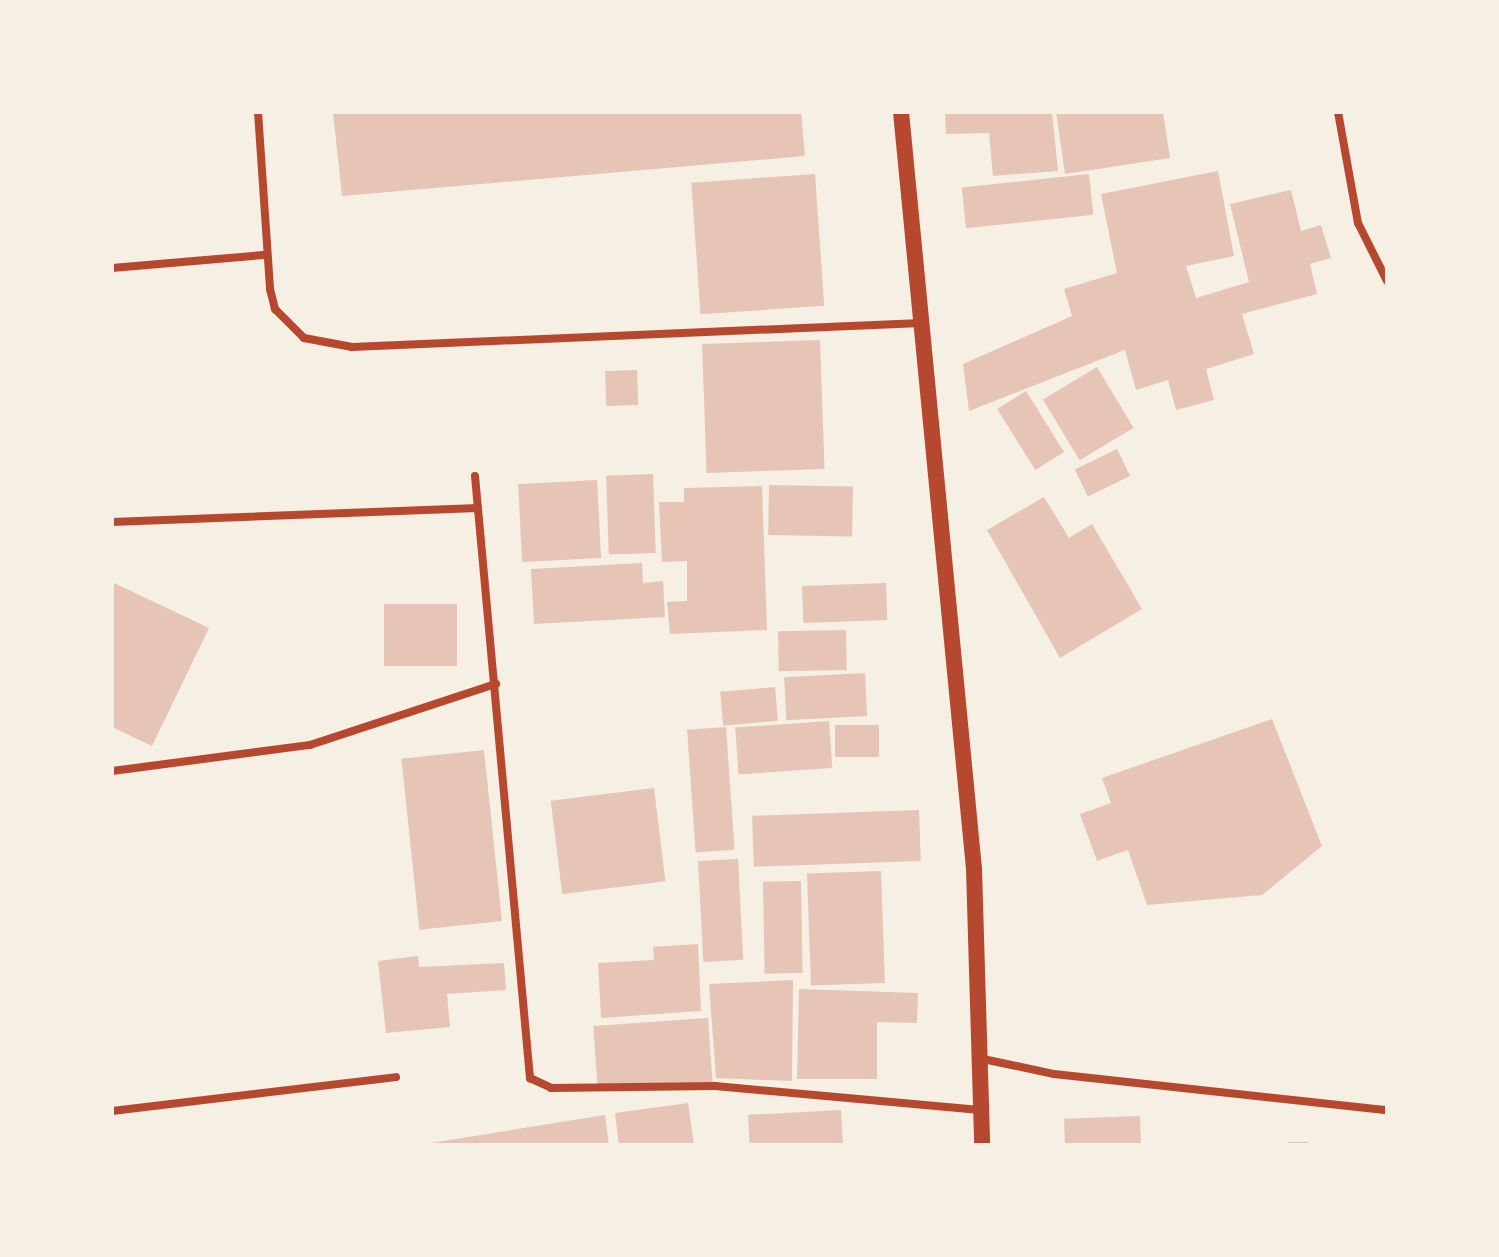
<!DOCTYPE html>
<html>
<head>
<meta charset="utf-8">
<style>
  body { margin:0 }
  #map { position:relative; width:1499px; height:1257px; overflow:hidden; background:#f6efe4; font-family:Lato,sans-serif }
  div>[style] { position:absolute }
  .building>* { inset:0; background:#e6c5b7; transform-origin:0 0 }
  .minor>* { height:8px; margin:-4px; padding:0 4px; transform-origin:4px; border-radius:4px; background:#b5482f }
  .secondary>* { height:16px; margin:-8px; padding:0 8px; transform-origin:8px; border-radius:8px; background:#b5482f }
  span { translate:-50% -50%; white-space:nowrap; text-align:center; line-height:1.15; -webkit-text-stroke:6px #f6efe4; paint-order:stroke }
  .frame { position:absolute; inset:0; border:114px solid #f6efe4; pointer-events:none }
</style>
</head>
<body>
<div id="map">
  <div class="building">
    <i style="clip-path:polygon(333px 112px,801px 112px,805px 156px,342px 196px)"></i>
    <i style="clip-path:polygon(945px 112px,1052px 112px,1058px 171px,993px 176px,989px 133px,946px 134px)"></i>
    <i style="clip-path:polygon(1056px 112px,1163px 112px,1170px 158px,1065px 174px)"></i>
    <i style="clip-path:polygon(1218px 171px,1234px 256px,1186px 266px,1196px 298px,1249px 282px,1230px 204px,1291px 190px,1301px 231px,1321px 225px,1331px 258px,1310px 264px,1317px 294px,1242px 314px,1254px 354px,1206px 369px,1214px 400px,1176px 410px,1168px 380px,1136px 390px,1125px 350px,969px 411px,963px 364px,1072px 316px,1064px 289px,1117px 273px,1101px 194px)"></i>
    <i style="left:815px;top:174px;width:132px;height:124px;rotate:86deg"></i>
    <i style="left:1089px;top:174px;width:41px;height:128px;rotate:84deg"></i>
    <i style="left:820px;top:340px;width:129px;height:118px;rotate:88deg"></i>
    <i style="left:1097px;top:367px;width:71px;height:63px;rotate:59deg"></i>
    <i style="left:637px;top:370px;width:35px;height:32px;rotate:88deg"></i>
    <i style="left:1026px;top:391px;width:72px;height:34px;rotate:58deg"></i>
    <i style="left:1117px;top:449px;width:30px;height:47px;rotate:64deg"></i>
    <i style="left:653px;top:474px;width:79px;height:47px;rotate:88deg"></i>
    <i style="left:597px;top:480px;width:78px;height:79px;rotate:87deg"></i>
    <i style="left:769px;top:485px;width:84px;height:50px;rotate:1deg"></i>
    <i style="clip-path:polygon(762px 486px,767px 630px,670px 634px,667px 602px,687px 601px,687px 561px,662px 562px,659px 502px,684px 502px,684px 488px)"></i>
    <i style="clip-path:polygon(1044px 497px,1069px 538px,1092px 524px,1142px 609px,1060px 658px,987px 530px)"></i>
    <i style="clip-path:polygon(642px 563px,643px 583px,663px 581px,665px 617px,534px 624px,531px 569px)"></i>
    <i style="clip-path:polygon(112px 582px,209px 628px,152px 746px,112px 727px)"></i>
    <i style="left:886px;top:583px;width:37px;height:84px;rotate:88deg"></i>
    <i style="left:457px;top:604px;width:62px;height:73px;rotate:90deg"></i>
    <i style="left:846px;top:630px;width:40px;height:68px;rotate:89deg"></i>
    <i style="left:865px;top:673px;width:43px;height:81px;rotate:87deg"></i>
    <i style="left:775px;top:687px;width:34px;height:55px;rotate:85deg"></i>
    <i style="clip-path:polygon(1272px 719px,1322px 846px,1262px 895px,1147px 905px,1128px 850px,1097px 861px,1080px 814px,1111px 803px,1102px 778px)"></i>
    <i style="left:829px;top:721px;width:47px;height:94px;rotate:86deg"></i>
    <i style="left:835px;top:725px;width:44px;height:32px"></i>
    <i style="left:726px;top:727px;width:123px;height:39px;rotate:86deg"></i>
    <i style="left:484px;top:750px;width:172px;height:83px;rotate:84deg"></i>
    <i style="left:654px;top:788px;width:94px;height:104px;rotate:83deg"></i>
    <i style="left:919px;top:810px;width:51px;height:167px;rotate:88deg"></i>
    <i style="left:738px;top:859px;width:101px;height:40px;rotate:87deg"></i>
    <i style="left:881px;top:871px;width:112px;height:74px;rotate:88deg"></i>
    <i style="left:801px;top:881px;width:92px;height:38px;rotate:89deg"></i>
    <i style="clip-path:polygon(698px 944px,701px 1011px,601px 1018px,598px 963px,654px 960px,653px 947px)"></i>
    <i style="clip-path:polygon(418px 956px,419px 967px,504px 963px,506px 990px,447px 994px,450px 1027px,386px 1033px,378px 961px)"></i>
    <i style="clip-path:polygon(793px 980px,792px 1081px,716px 1078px,709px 984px)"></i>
    <i style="clip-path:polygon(799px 989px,918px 993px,917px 1023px,877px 1022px,877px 1079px,797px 1079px)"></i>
    <i style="left:708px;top:1018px;width:65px;height:115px;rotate:86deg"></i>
    <i style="clip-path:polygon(688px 1103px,694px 1145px,619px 1145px,615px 1113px)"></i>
    <i style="left:841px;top:1110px;width:35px;height:93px;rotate:87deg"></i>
    <i style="clip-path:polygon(605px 1115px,609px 1145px,431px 1145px,431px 1143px)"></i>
    <i style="left:1140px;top:1116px;width:29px;height:76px;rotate:88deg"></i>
    <i style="left:1288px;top:1142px;width:20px;height:3px"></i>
  </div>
  <div class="minor">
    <i style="left:258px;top:112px;width:177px;rotate:86.1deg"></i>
    <i style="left:270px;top:289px;width:21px;rotate:76deg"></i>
    <i style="left:275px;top:309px;width:41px;rotate:45deg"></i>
    <i style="left:304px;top:338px;width:49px;rotate:10.6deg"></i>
    <i style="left:352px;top:347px;width:570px;rotate:-2.42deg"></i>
    <i style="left:1338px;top:112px;width:113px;rotate:79.8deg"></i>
    <i style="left:1358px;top:223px;width:65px;rotate:63.4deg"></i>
    <i style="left:112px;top:268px;width:154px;rotate:-4.9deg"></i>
    <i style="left:475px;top:476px;width:605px;rotate:84.78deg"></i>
    <i style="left:530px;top:1078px;width:23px;rotate:25deg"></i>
    <i style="left:551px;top:1088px;width:164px;rotate:-0.7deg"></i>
    <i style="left:715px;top:1086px;width:266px;rotate:5.2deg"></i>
    <i style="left:112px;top:522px;width:366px;rotate:-2.2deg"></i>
    <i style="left:112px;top:771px;width:200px;rotate:-7.5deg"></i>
    <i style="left:310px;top:745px;width:196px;rotate:-18.2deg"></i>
    <i style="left:983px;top:1059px;width:73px;rotate:11.9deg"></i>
    <i style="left:1054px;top:1074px;width:335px;rotate:6.2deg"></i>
    <i style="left:112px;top:1111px;width:286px;rotate:-6.8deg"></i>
  </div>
  <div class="secondary">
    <i style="left:901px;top:112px;width:761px;rotate:84.49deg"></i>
    <i style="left:974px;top:869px;width:276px;rotate:88.3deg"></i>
  </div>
  <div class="frame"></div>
</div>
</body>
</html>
